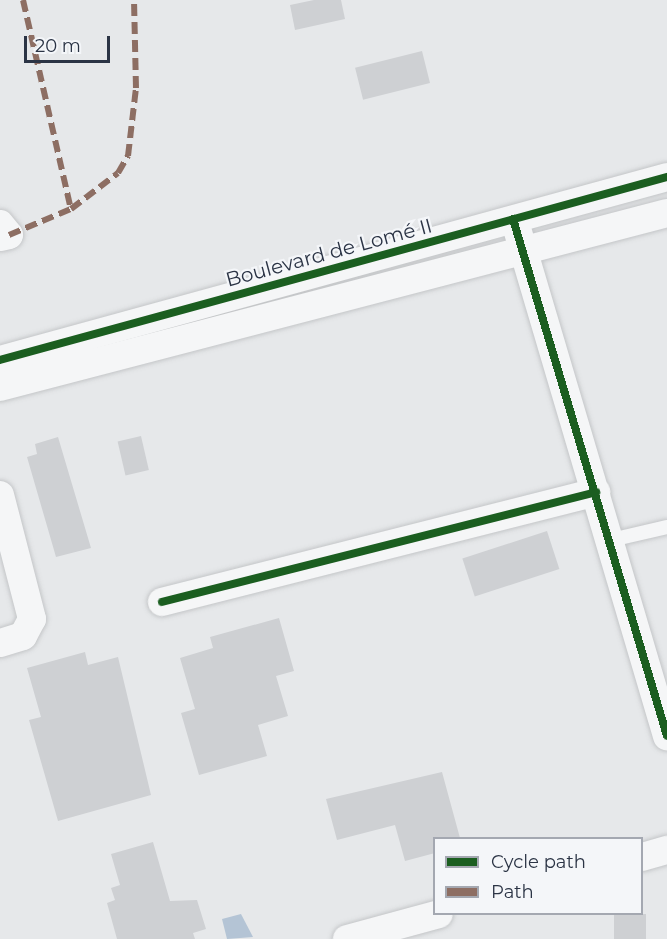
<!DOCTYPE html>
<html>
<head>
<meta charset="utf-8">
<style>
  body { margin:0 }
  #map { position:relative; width:667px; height:939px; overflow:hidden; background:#e6e8ea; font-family:Montserrat,sans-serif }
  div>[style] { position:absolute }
  .water>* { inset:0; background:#b4c4d5 }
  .building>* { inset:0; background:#ced0d3; transform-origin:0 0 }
  .roads { filter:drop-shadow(0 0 2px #c4c6c8) drop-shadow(0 0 2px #c4c6c8) }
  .lane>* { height:14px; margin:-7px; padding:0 7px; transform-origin:7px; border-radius:7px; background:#f5f6f7 }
  .street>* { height:28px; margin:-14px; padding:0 14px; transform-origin:14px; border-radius:14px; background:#f5f6f7 }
  .quiet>* { height:6px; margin-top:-3px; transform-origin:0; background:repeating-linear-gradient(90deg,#8d6e63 0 12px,transparent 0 18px) }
  .cycleway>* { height:8px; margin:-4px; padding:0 4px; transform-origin:4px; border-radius:4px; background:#1b5e20 }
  span { translate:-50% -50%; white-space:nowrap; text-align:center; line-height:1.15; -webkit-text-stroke:4.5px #f4f6f9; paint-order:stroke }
  .street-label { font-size:20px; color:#2b3445 }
  .legend { position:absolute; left:433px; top:837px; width:210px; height:78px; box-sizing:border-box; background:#f4f6f9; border:2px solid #a4a8b1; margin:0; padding:8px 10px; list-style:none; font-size:18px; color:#2b3445 }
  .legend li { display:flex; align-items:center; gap:12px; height:30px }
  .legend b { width:30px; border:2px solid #a4a8b1 }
  .scale { position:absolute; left:24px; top:36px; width:86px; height:27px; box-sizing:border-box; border:3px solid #2b3445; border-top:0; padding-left:8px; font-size:18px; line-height:21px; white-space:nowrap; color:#2b3445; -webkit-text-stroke:4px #f4f6f9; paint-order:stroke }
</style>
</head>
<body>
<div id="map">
  <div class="water">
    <i style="clip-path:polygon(241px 914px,253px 937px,227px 939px,222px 919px)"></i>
  </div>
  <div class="building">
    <i style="clip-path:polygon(314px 0,341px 0,345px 19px,295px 30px,290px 5px)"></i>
    <i style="left:422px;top:51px;width:33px;height:69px;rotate:76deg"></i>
    <i style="left:141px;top:436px;width:35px;height:24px;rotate:77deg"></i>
    <i style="clip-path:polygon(58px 437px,91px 548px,56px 557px,27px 457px,37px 454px,35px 444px)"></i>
    <i style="left:547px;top:531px;width:40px;height:89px;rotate:72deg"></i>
    <i style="clip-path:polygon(279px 618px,294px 671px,276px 676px,288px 716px,258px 725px,267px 756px,199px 775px,181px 713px,195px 709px,180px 658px,213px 648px,210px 637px)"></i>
    <i style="clip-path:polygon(85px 652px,88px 665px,118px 657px,151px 795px,58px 821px,29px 720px,41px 717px,27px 668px)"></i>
    <i style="clip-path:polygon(442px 772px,460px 838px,435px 838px,435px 853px,405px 861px,395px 825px,337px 840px,326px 799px)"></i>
    <i style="clip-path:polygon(153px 842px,170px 901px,197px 900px,206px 929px,193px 933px,195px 939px,117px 939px,107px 903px,115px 900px,111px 888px,120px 885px,111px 854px)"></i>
    <i style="left:614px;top:914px;width:32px;height:25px"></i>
  </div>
  <div class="roads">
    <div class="lane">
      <i style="left:611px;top:540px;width:57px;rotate:-13.1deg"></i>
    </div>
    <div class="street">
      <i style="left:0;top:224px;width:14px;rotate:51deg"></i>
      <i style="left:9px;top:235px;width:9px;rotate:167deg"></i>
      <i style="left:518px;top:232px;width:526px;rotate:73.53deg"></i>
      <i style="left:0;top:360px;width:692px;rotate:-15.34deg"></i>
      <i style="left:0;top:387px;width:689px;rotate:-14.62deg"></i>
      <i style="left:0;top:495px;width:128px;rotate:75.5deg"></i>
      <i style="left:32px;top:619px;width:19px;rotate:118deg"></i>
      <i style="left:23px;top:636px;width:24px;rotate:163deg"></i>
      <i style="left:162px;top:602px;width:448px;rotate:-14.2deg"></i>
      <i style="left:642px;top:857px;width:26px;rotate:-16deg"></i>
      <i style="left:347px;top:939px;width:95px;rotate:-15.2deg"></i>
    </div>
  </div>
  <div class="quiet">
    <i style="left:23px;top:0;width:214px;rotate:77.1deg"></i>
    <i style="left:9px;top:235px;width:67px;rotate:-22.8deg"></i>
    <i style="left:71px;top:209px;width:59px;rotate:-37.5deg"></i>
    <i style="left:118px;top:173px;width:20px;rotate:-60deg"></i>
    <i style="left:128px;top:156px;width:68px;rotate:-83.3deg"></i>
    <i style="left:136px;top:88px;width:88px;rotate:-91.3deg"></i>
  </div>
  <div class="cycleway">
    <i style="left:513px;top:219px;width:539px;rotate:73.41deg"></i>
    <i style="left:0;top:360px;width:692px;rotate:-15.34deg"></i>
    <i style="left:162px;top:602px;width:448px;rotate:-14.2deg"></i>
  </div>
  <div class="street-label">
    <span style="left:329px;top:253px;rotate:-15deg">Boulevard de Lomé II</span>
  </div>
  <ul class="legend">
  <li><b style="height:8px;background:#1b5e20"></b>Cycle path</li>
  <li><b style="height:8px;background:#8d6e63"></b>Path</li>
  </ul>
  <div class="scale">20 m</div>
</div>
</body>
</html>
